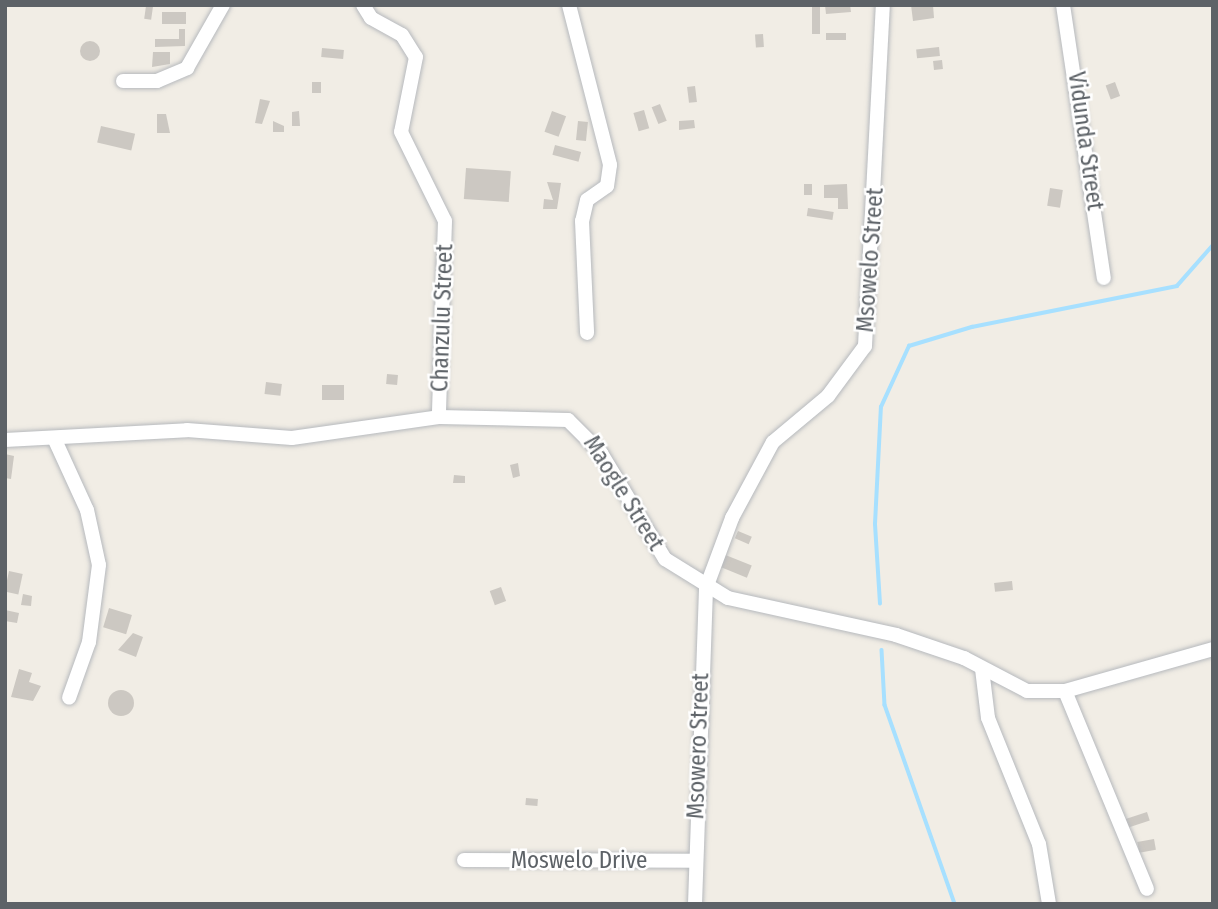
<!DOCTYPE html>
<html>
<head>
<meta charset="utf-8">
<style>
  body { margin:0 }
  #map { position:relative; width:1218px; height:909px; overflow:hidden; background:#f1ede5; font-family:"Fira Sans Condensed",sans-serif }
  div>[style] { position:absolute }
  .stream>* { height:3.5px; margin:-1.75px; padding:0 1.75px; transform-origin:1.75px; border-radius:1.75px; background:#a7e0ff }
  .building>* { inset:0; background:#ccc8c2; transform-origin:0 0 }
  .round { border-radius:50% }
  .roads { filter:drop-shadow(0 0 2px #b6b9bd) drop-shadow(0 0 2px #b6b9bd) }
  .minor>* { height:14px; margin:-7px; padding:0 7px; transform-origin:7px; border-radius:7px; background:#fff }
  span { translate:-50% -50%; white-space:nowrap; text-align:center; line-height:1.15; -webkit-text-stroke:5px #fff; paint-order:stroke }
  .street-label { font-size:23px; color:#5d6267 }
  .frame { position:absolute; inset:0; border:7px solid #5d6267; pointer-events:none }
</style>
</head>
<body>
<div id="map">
  <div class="stream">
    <i style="left:880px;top:604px;width:80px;rotate:-93.6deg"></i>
    <i style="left:875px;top:524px;width:117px;rotate:-87.1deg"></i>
    <i style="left:881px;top:407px;width:67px;rotate:-65.3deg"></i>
    <i style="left:909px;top:346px;width:66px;rotate:-16.8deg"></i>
    <i style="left:972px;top:327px;width:209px;rotate:-11.3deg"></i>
    <i style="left:1177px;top:286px;width:55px;rotate:-48.7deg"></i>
    <i style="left:882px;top:650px;width:55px;rotate:86.9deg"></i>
    <i style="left:885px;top:705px;width:211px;rotate:70.6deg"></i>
  </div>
  <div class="building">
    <i style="left:812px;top:5px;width:8px;height:29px"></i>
    <i style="clip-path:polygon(825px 5px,850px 5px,851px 12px,826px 14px)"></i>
    <i style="clip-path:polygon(911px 5px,933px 5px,934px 18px,913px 21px)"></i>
    <i style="left:146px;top:6px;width:7px;height:13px;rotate:8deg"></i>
    <i style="left:162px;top:12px;width:24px;height:12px"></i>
    <i style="clip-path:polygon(179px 29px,185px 29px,185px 46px,155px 47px,155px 39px,179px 39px)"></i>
    <i style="left:826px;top:33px;width:20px;height:7px"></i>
    <i style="left:763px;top:34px;width:13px;height:8px;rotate:86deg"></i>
    <i class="round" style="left:80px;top:41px;width:20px;height:20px"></i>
    <i style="left:939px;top:47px;width:9px;height:23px;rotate:84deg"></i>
    <i style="left:322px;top:48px;width:22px;height:9px;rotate:5deg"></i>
    <i style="clip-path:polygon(153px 52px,170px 52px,170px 64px,152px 67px)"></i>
    <i style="left:942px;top:60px;width:9px;height:9px;rotate:84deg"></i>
    <i style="left:312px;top:82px;width:9px;height:11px"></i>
    <i style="left:1115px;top:82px;width:15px;height:10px;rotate:70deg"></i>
    <i style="left:695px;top:86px;width:16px;height:8px;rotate:83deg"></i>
    <i style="clip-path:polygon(260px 99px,270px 101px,262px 124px,255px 123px)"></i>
    <i style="left:660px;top:104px;width:18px;height:9px;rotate:68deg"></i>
    <i style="left:644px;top:110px;width:19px;height:11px;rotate:74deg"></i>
    <i style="clip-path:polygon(299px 111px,300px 126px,292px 126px,292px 112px)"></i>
    <i style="left:552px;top:111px;width:15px;height:22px;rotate:20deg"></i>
    <i style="clip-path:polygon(157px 114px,166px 114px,170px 133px,157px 133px)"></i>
    <i style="clip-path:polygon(694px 120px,695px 128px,679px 130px,679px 121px)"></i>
    <i style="clip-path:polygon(273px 121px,284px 126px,284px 132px,273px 132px)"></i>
    <i style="left:578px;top:121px;width:10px;height:19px;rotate:6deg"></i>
    <i style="left:101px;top:126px;width:35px;height:17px;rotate:13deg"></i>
    <i style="left:555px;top:145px;width:27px;height:10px;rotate:15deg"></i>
    <i style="left:466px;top:168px;width:45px;height:31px;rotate:4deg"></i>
    <i style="clip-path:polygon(547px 182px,561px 183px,557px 209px,543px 209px,544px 199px,553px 200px)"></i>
    <i style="left:804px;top:184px;width:8px;height:11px"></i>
    <i style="clip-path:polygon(847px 184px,848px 209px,838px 209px,838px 198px,824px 198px,824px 185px)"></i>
    <i style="left:1050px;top:188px;width:13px;height:18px;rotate:9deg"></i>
    <i style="left:808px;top:208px;width:26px;height:8px;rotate:9deg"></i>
    <i style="left:387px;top:374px;width:11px;height:10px;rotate:5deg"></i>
    <i style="left:266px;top:382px;width:16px;height:12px;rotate:7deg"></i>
    <i style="left:322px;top:385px;width:22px;height:15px"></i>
    <i style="clip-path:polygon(5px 454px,14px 456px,11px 479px,5px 478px)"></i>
    <i style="clip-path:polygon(518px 463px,520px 476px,513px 478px,510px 465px)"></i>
    <i style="clip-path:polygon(454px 475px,465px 476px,465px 483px,453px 483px)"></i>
    <i style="left:738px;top:531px;width:15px;height:8px;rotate:23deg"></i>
    <i style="left:723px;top:554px;width:31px;height:13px;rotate:22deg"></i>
    <i style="left:9px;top:571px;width:14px;height:21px;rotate:12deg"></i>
    <i style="left:1012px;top:581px;width:9px;height:18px;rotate:84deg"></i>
    <i style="left:501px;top:587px;width:15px;height:12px;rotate:70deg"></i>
    <i style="clip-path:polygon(23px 594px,32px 596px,31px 606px,21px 605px)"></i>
    <i style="left:109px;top:608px;width:24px;height:20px;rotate:17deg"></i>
    <i style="clip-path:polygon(5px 610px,19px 613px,17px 623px,5px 621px)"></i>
    <i style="clip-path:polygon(133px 633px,143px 637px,136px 657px,118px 650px)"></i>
    <i style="clip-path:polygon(19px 669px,32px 673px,29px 682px,41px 686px,33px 701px,11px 697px)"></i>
    <i class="round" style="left:108px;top:690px;width:26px;height:26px"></i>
    <i style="left:526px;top:798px;width:12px;height:7px;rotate:5deg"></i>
    <i style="left:1147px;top:812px;width:9px;height:24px;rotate:72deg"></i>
    <i style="left:1154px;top:839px;width:11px;height:17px;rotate:80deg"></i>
  </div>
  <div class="roads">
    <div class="minor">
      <i style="left:363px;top:5px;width:15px;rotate:58deg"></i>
      <i style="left:371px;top:18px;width:35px;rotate:29deg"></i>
      <i style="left:402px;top:35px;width:26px;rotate:58deg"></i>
      <i style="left:416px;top:57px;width:76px;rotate:101.3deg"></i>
      <i style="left:401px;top:132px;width:99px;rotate:63.7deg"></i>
      <i style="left:445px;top:221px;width:196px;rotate:91.8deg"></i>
      <i style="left:569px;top:5px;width:165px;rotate:75.6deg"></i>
      <i style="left:610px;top:165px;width:21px;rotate:98deg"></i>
      <i style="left:607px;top:186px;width:24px;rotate:145deg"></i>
      <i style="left:587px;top:200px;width:22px;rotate:103deg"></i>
      <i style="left:582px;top:221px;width:112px;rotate:87.4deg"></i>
      <i style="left:1063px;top:5px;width:276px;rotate:81.5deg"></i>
      <i style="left:123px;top:81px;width:34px"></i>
      <i style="left:157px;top:81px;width:33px;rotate:-23deg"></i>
      <i style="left:187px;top:68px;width:73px;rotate:-60.3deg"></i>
      <i style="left:54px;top:438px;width:79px;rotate:65.4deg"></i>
      <i style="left:87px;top:510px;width:56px;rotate:77.7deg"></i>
      <i style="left:99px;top:565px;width:78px;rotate:97.4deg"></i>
      <i style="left:89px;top:642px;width:59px;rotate:109.7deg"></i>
      <i style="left:5px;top:440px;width:182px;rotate:-3.1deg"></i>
      <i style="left:187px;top:430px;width:105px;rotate:4.4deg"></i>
      <i style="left:292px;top:438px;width:148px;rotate:-8.1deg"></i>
      <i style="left:439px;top:417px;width:129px;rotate:1.3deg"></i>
      <i style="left:568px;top:420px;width:47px;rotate:45deg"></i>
      <i style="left:601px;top:453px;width:124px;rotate:58.9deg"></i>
      <i style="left:665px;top:559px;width:74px;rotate:31.8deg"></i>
      <i style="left:728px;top:598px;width:172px;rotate:12.4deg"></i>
      <i style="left:896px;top:635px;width:72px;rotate:18.7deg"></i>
      <i style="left:964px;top:658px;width:71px;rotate:27.6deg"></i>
      <i style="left:1027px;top:691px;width:38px"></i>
      <i style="left:1065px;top:691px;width:154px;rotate:-15.8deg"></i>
      <i style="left:982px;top:669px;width:49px;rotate:83deg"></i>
      <i style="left:988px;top:718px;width:136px;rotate:68deg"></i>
      <i style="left:1039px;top:844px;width:61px;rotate:80.5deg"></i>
      <i style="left:1065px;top:691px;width:214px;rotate:67.5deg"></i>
      <i style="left:464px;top:860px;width:230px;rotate:0.2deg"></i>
      <i style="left:695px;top:904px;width:316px;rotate:-88deg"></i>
      <i style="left:706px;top:588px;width:75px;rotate:-69.6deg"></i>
      <i style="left:732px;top:518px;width:86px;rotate:-61.7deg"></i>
      <i style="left:773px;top:442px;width:72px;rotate:-39.9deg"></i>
      <i style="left:828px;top:396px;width:62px;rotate:-53.5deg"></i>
      <i style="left:865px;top:346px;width:341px;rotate:-87deg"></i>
    </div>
  </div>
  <div class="street-label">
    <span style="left:1086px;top:141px;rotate:82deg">Vidunda Street</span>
    <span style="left:870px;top:260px;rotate:-86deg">Msowelo Street</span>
    <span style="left:442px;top:318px;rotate:-88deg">Chanzulu Street</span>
    <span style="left:624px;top:493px;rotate:58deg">Maogle Street</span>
    <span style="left:698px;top:746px;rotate:-88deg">Msowero Street</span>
    <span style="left:579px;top:860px">Moswelo Drive</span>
  </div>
  <div class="frame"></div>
</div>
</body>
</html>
